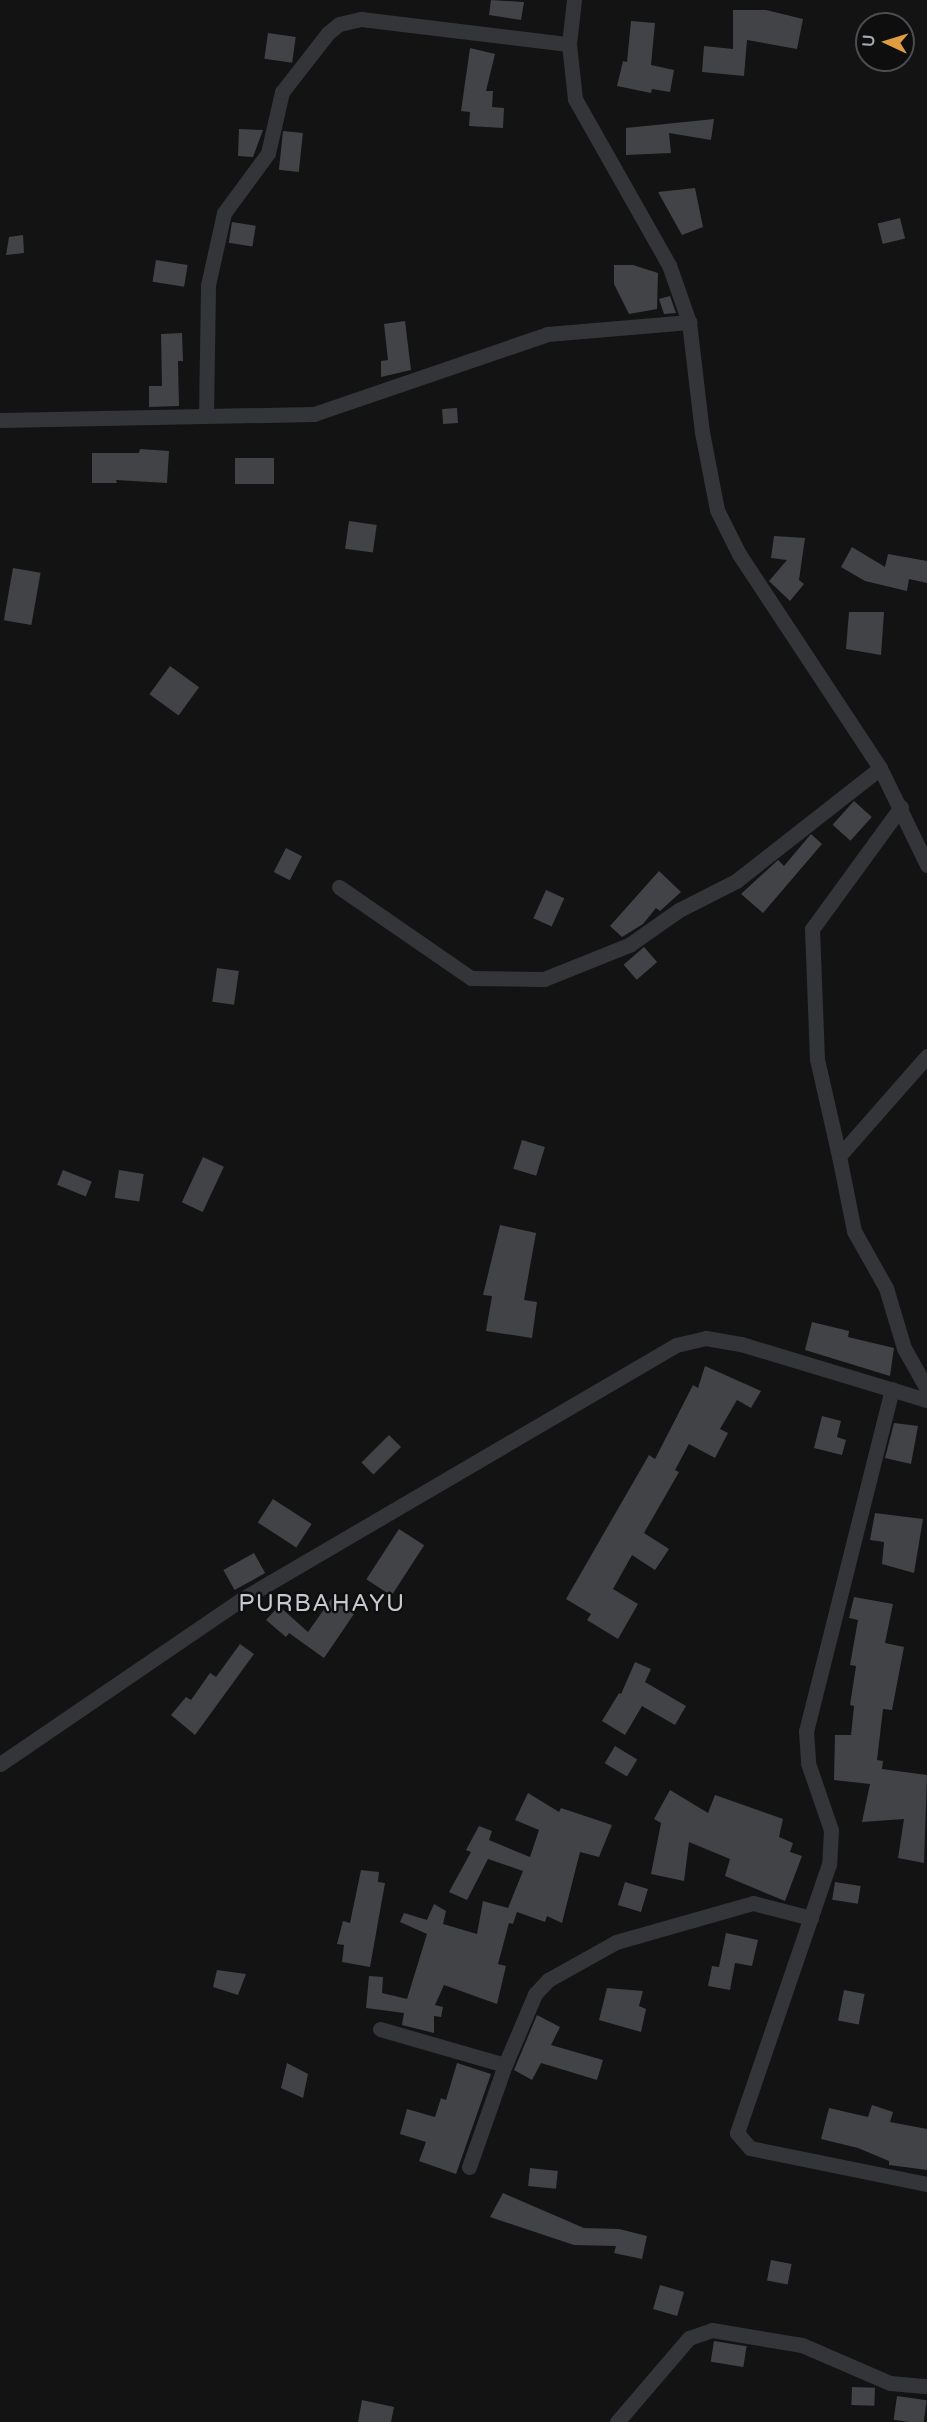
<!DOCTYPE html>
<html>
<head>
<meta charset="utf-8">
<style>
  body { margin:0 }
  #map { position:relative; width:927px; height:2422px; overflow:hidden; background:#131314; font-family:"Varela Round",sans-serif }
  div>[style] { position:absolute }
  .building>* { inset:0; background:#424347; transform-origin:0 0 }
  .street>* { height:15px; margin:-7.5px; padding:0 7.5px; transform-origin:7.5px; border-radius:7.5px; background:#343539 }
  span { translate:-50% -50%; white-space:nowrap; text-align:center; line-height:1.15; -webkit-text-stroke:5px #0e0e0f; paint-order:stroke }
  .quarter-label { font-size:24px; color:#c6cad0; letter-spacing:1.5px }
  .north { position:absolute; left:855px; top:12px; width:60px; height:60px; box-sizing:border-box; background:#0e0e0f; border:2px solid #4b4d51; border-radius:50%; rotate:274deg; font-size:16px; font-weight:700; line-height:24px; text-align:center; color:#a6abb3 }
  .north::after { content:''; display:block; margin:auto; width:21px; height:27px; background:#df9c40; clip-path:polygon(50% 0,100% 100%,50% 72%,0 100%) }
</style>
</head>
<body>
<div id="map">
  <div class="building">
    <i style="clip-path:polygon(491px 0,524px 2px,521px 20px,489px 15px)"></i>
    <i style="clip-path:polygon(733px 10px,766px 10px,803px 19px,797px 49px,747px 40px,744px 76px,702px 72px,704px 46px,733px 49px)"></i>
    <i style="clip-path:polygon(631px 21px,655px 23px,651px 65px,674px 70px,670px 92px,652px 89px,651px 93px,617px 86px,623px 61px,627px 62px)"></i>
    <i style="left:268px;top:33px;width:28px;height:26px;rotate:8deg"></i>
    <i style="clip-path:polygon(470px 48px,495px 54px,486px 91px,493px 91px,492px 107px,504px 108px,503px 128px,469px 126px,470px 112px,461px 111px)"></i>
    <i style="clip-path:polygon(714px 119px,711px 140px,669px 133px,671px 153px,626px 155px,626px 128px)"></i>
    <i style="clip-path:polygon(239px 129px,263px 130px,253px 157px,238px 156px)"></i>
    <i style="left:283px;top:131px;width:20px;height:39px;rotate:6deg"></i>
    <i style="clip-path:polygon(695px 188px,703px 227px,682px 235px,658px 192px)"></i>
    <i style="left:900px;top:218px;width:21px;height:23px;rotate:76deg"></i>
    <i style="left:232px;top:222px;width:24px;height:21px;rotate:9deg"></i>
    <i style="clip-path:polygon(23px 235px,24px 253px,6px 255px,9px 237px)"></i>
    <i style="left:156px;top:260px;width:32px;height:22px;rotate:9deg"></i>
    <i style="clip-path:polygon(614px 265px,633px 265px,658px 273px,657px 309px,629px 314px,614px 284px)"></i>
    <i style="clip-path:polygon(670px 296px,676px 313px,664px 314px,659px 299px)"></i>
    <i style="clip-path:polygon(405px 321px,411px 370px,381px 377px,381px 361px,388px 360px,384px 324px)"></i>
    <i style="clip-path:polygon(182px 333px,183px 361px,178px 361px,179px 406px,149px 407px,149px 386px,162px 386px,161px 334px)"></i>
    <i style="left:457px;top:408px;width:15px;height:15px;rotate:86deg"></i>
    <i style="clip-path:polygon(140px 449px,169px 451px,167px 483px,116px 480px,117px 483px,92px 483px,92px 453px,139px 453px)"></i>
    <i style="left:274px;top:458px;width:26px;height:39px;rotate:90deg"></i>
    <i style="left:349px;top:521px;width:28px;height:28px;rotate:8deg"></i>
    <i style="clip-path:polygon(774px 536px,805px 538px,799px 580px,804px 584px,790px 601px,769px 581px,787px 560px,771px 558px)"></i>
    <i style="clip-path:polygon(852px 547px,885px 567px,888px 554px,927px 561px,927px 583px,909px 579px,907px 591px,865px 581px,841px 567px)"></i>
    <i style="left:13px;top:568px;width:28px;height:53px;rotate:10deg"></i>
    <i style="clip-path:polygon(849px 612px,884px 612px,881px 655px,846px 649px)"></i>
    <i style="left:170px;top:666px;width:36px;height:35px;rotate:36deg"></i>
    <i style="left:854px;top:801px;width:24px;height:32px;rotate:42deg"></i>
    <i style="clip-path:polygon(811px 834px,822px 844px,763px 913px,741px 894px,778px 860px,784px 866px)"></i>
    <i style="left:286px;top:848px;width:18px;height:27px;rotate:27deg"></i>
    <i style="clip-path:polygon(659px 871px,681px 892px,660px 911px,656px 908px,643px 924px,622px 937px,610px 926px)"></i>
    <i style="left:546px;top:890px;width:20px;height:31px;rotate:24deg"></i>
    <i style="left:644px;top:947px;width:20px;height:27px;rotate:49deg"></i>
    <i style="left:217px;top:968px;width:22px;height:34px;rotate:8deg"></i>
    <i style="left:522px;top:1140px;width:24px;height:30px;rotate:17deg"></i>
    <i style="left:203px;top:1157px;width:23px;height:50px;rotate:25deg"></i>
    <i style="left:63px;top:1170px;width:31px;height:16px;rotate:22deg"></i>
    <i style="left:119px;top:1170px;width:25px;height:28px;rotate:9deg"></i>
    <i style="clip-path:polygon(500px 1225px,536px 1233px,524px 1300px,537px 1302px,532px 1338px,486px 1331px,492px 1296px,483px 1295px)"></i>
    <i style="clip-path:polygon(812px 1322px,849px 1331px,848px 1337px,894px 1348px,890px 1376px,805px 1350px)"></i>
    <i style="clip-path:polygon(705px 1366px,761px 1391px,751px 1408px,737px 1400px,720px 1429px,728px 1433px,715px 1458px,689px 1444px,675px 1470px,679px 1472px,644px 1533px,669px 1549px,655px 1570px,632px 1555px,613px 1589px,638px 1604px,618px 1639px,587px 1620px,591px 1614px,566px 1599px,649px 1455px,655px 1459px,693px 1385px,698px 1388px)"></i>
    <i style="clip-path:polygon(822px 1416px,841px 1421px,837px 1437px,846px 1440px,842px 1455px,814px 1448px)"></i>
    <i style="clip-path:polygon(894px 1423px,918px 1426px,911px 1464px,885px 1458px)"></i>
    <i style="left:389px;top:1435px;width:17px;height:39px;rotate:45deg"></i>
    <i style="left:273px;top:1499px;width:46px;height:28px;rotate:33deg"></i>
    <i style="clip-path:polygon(875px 1513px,923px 1519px,914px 1573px,882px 1564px,884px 1542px,870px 1540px)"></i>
    <i style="left:399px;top:1529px;width:30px;height:60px;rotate:33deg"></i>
    <i style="left:254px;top:1553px;width:23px;height:35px;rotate:61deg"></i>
    <i style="clip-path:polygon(854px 1597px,893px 1604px,885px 1643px,904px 1647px,892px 1710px,883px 1709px,877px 1760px,883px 1761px,882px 1769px,927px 1775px,924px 1863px,898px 1858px,904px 1819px,862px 1822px,870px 1784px,834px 1780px,835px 1735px,851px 1735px,854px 1706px,850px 1705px,856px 1666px,850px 1665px,858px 1620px,849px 1618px)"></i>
    <i style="clip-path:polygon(332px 1598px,354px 1614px,324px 1658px,289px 1633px,286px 1637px,266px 1620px,279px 1606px,308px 1632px)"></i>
    <i style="clip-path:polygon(240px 1644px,254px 1654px,195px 1735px,171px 1715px,186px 1697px,191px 1700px,210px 1673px,216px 1677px)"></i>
    <i style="clip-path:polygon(635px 1662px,651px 1669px,645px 1682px,686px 1706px,675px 1725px,642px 1706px,625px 1735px,602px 1721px,619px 1693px,621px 1694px)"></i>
    <i style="left:615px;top:1746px;width:26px;height:20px;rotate:31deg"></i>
    <i style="clip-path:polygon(670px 1790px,708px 1813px,715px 1795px,783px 1819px,779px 1837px,793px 1843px,790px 1852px,802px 1856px,785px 1901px,725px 1876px,730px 1859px,689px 1842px,684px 1881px,651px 1874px,661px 1823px,654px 1819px)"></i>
    <i style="clip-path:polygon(528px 1793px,559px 1812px,561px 1808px,612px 1825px,599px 1857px,580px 1852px,562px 1923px,547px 1916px,545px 1922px,517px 1912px,513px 1924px,509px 1923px,498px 1964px,506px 1966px,497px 2004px,444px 1985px,435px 2005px,443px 2007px,441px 2017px,434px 2016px,434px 2033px,402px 2025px,404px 2013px,366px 2008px,369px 1976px,383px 1977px,382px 1993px,407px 1999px,427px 1934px,400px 1922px,404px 1913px,427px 1920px,434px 1904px,446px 1911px,443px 1924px,477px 1934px,483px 1901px,508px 1908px,523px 1871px,488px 1859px,467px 1900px,449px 1892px,471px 1852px,466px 1850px,479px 1826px,492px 1831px,489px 1840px,530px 1857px,539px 1830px,515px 1820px)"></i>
    <i style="clip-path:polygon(361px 1870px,379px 1872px,378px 1882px,385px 1883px,370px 1967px,342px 1962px,344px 1945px,337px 1944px,343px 1921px,350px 1923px)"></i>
    <i style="left:625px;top:1882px;width:24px;height:24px;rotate:17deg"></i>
    <i style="left:835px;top:1882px;width:26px;height:18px;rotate:9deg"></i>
    <i style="clip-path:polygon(726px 1933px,758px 1940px,752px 1966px,735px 1963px,730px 1990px,708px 1986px,712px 1966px,719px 1967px)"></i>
    <i style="clip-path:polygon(217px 1970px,246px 1974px,238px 1995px,213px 1987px)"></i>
    <i style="clip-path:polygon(607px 1988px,643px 1991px,639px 2006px,646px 2009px,641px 2032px,599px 2020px)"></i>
    <i style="left:844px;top:1990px;width:21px;height:31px;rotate:11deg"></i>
    <i style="clip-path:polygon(537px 2015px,560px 2027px,551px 2045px,603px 2060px,597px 2080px,541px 2063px,532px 2080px,514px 2070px)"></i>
    <i style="clip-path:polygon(287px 2063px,308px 2074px,303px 2098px,281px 2088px)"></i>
    <i style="clip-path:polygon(457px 2063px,491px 2074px,456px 2174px,419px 2161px,426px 2142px,400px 2134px,407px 2109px,435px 2117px,441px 2098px,446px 2100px)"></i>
    <i style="clip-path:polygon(872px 2105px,893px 2112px,890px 2122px,927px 2129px,927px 2170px,889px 2165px,889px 2161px,858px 2148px,821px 2139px,829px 2108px,868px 2117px)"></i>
    <i style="left:530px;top:2168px;width:28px;height:18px;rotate:6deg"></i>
    <i style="clip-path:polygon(503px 2193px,584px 2228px,619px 2229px,647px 2236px,642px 2259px,614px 2253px,616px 2246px,574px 2245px,490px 2217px)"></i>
    <i style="left:771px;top:2260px;width:21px;height:21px;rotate:11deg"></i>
    <i style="left:660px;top:2285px;width:25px;height:25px;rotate:16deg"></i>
    <i style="left:714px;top:2341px;width:33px;height:21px;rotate:9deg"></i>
    <i style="left:852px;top:2387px;width:23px;height:18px;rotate:2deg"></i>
    <i style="left:897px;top:2396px;width:30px;height:24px;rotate:8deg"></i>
    <i style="clip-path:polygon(362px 2400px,394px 2407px,391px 2422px,358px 2422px)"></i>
  </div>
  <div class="street">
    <i style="left:574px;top:0;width:44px;rotate:96.5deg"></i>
    <i style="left:569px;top:44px;width:55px;rotate:83.8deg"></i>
    <i style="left:575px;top:99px;width:191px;rotate:60.5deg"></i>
    <i style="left:669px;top:265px;width:60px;rotate:70.7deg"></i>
    <i style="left:689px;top:322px;width:111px;rotate:83.3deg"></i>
    <i style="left:702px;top:432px;width:79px;rotate:79.1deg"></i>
    <i style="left:717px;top:510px;width:49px;rotate:63.4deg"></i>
    <i style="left:739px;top:554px;width:256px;rotate:56.6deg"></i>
    <i style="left:880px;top:768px;width:108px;rotate:64.1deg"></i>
    <i style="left:206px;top:415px;width:130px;rotate:-89.1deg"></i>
    <i style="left:208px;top:285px;width:74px;rotate:-77.5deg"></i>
    <i style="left:224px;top:213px;width:74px;rotate:-53.7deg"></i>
    <i style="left:268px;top:153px;width:63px;rotate:-77.1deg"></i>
    <i style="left:282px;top:92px;width:75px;rotate:-52.1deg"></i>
    <i style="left:328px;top:33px;width:14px;rotate:-39deg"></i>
    <i style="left:339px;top:24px;width:23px;rotate:-13deg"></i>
    <i style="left:361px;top:19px;width:209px;rotate:6.9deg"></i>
    <i style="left:0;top:420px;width:314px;rotate:-1.1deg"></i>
    <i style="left:314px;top:414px;width:246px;rotate:-18.9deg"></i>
    <i style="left:547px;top:334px;width:143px;rotate:-4.8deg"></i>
    <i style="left:339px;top:887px;width:160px;rotate:34.6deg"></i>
    <i style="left:471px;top:978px;width:73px;rotate:0.8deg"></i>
    <i style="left:544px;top:979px;width:92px;rotate:-21.8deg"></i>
    <i style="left:629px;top:945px;width:61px;rotate:-35deg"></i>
    <i style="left:679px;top:910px;width:64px;rotate:-27deg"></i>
    <i style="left:736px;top:881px;width:183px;rotate:-38.1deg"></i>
    <i style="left:927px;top:1056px;width:133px;rotate:131.3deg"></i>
    <i style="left:839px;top:1156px;width:76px;rotate:78.7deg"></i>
    <i style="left:854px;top:1231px;width:65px;rotate:60.7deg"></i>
    <i style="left:886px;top:1288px;width:63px;rotate:73.3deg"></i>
    <i style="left:904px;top:1348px;width:47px;rotate:60.7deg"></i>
    <i style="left:839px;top:1156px;width:99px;rotate:-102.8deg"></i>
    <i style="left:817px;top:1059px;width:130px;rotate:-92.2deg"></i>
    <i style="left:812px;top:929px;width:151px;rotate:-53.9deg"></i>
    <i style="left:892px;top:1389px;width:353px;rotate:104.1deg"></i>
    <i style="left:806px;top:1731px;width:32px;rotate:86deg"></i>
    <i style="left:808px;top:1763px;width:71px;rotate:71.1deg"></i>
    <i style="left:831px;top:1830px;width:34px;rotate:93deg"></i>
    <i style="left:829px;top:1864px;width:284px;rotate:108.9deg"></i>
    <i style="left:737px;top:2133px;width:20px;rotate:49deg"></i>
    <i style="left:750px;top:2148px;width:181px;rotate:11.5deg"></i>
    <i style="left:0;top:1764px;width:293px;rotate:-34.3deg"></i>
    <i style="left:242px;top:1599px;width:503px;rotate:-30.34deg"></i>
    <i style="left:676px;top:1345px;width:31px;rotate:-13deg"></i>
    <i style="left:706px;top:1338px;width:36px;rotate:10deg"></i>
    <i style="left:741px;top:1344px;width:194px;rotate:16.8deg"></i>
    <i style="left:380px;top:2029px;width:130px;rotate:16.1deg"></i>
    <i style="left:469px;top:2167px;width:108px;rotate:-70.6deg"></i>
    <i style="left:505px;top:2065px;width:77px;rotate:-67.1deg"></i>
    <i style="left:535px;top:1994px;width:19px;rotate:-47deg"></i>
    <i style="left:548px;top:1980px;width:78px;rotate:-29.2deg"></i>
    <i style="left:616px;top:1942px;width:142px;rotate:-15.9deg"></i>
    <i style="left:753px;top:1903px;width:60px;rotate:14.5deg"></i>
    <i style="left:617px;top:2422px;width:111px;rotate:-49.4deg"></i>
    <i style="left:689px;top:2338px;width:24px;rotate:-19deg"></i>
    <i style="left:712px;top:2330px;width:91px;rotate:9.5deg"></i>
    <i style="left:802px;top:2345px;width:96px;rotate:23.4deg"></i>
    <i style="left:890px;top:2383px;width:37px;rotate:5deg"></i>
  </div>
  <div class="quarter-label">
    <span style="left:322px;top:1604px">PURBAHAYU</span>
  </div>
  <div class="north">U</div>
</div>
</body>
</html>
